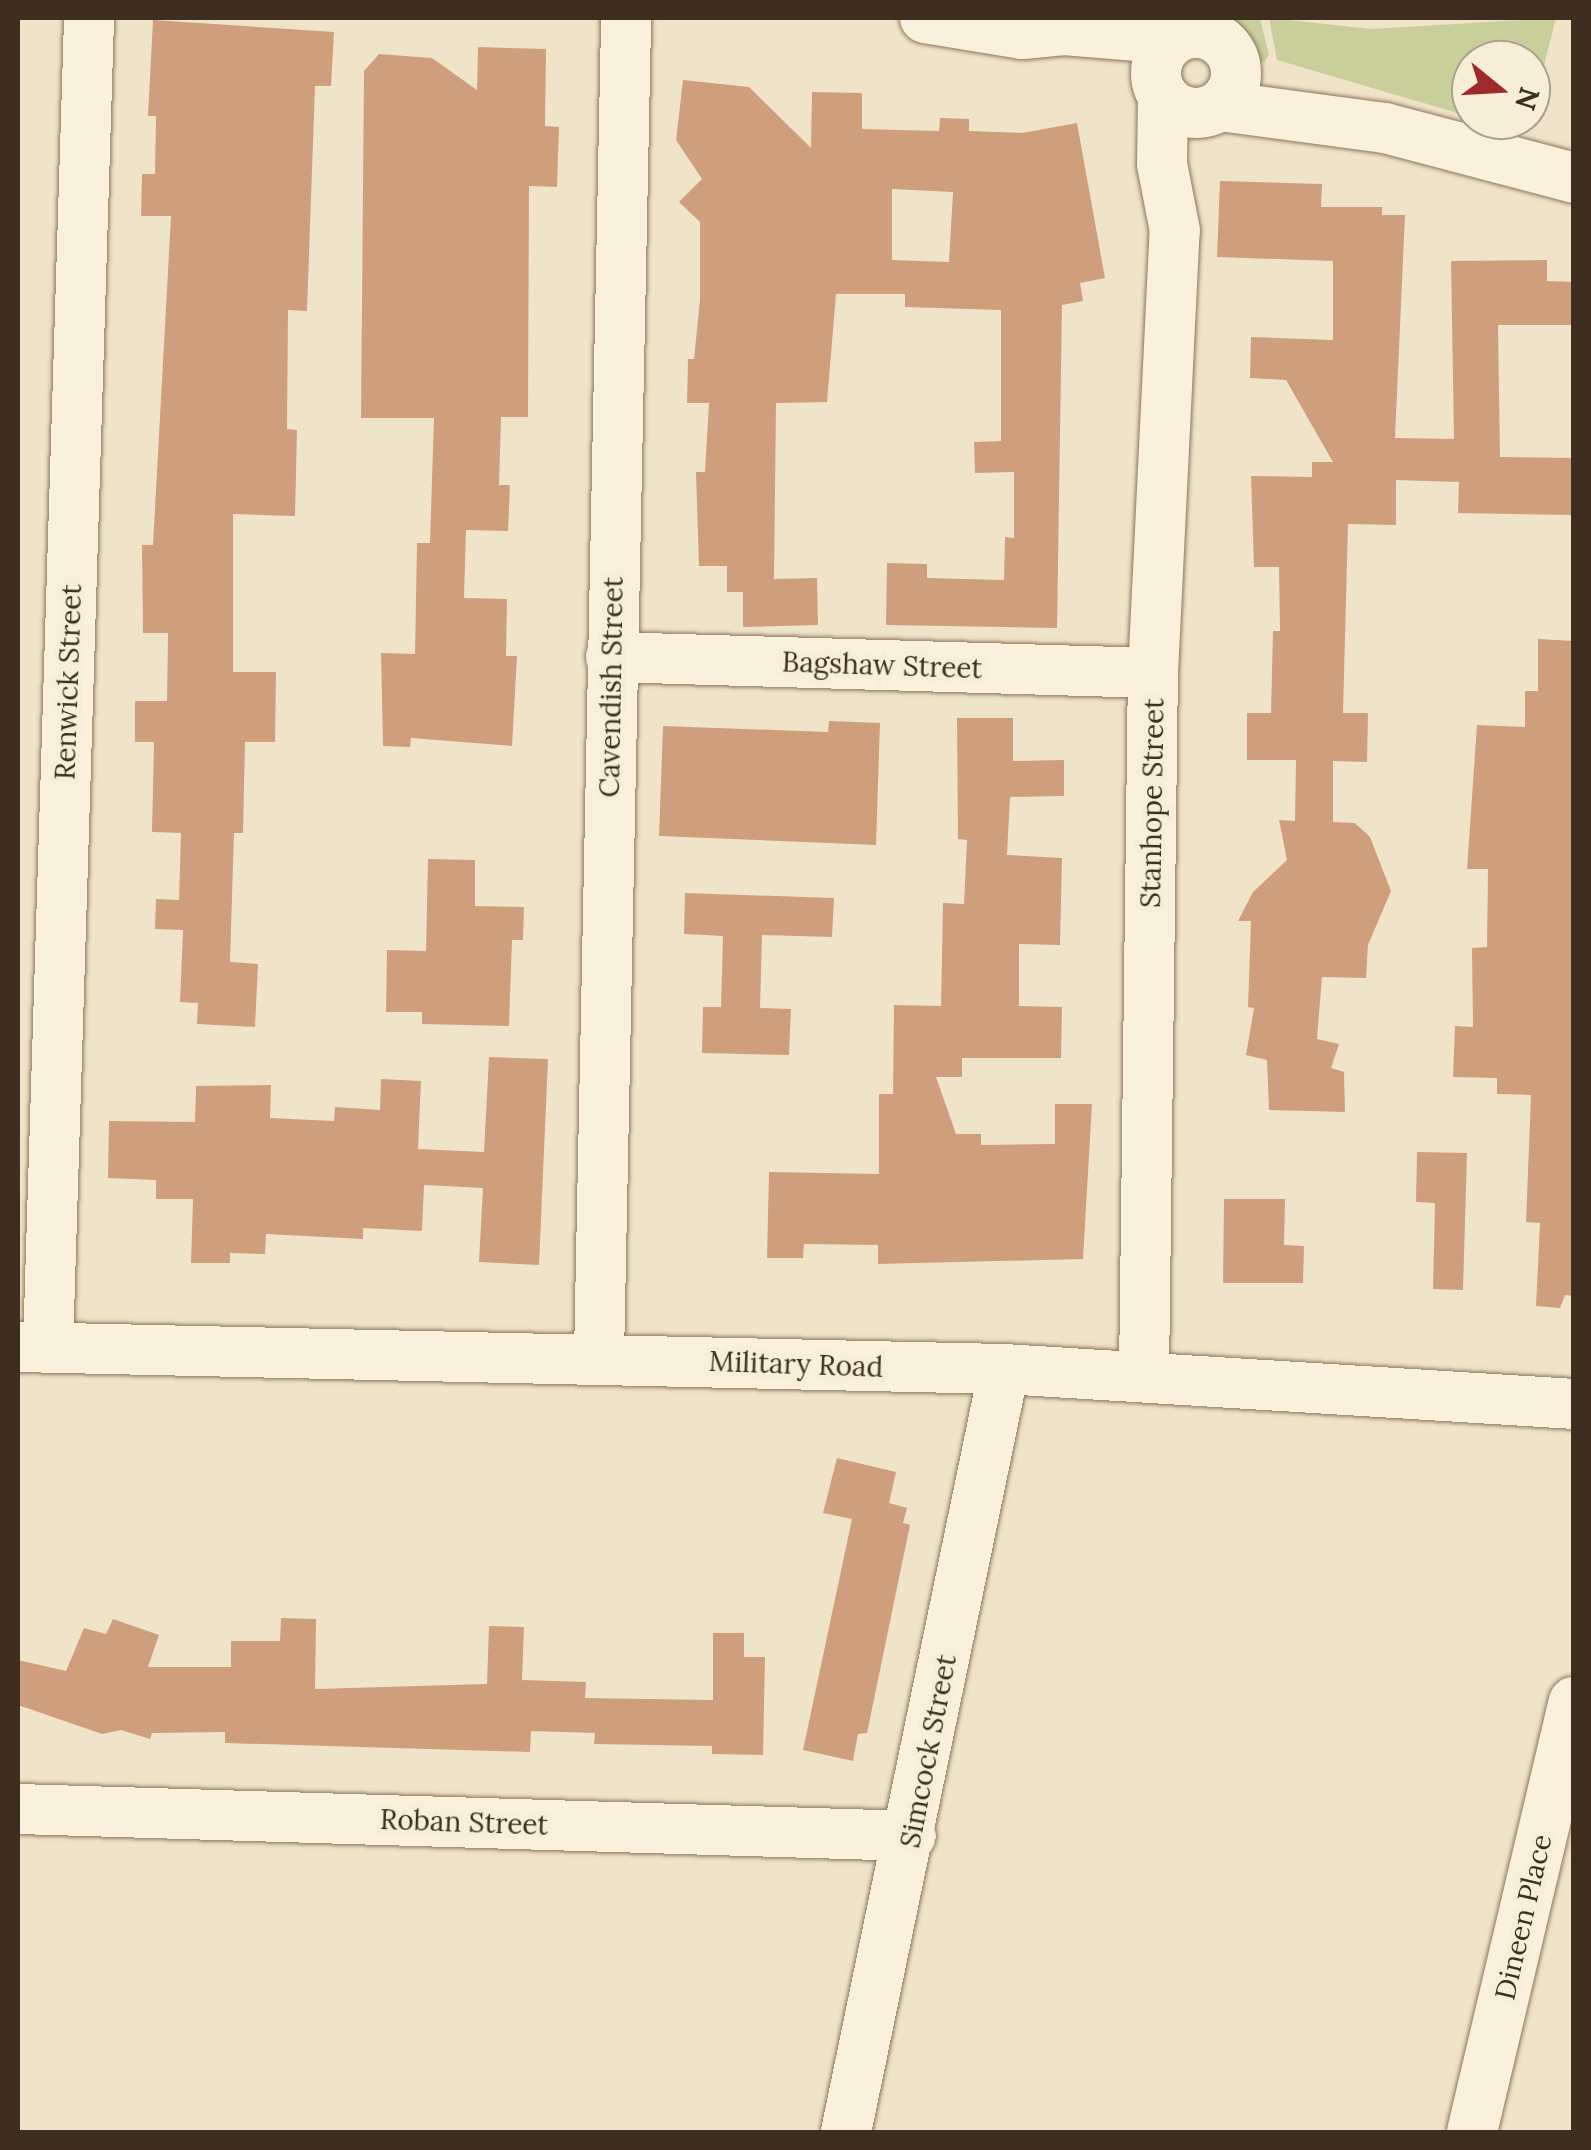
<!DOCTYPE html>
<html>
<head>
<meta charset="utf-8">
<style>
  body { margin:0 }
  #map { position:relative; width:1591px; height:2150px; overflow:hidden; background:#f0e4c8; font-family:Lora,serif }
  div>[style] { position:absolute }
  .green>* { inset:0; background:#c9cf9b }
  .building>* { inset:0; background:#cf9f7d }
  .roads { filter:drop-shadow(0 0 2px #8d765c) drop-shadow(0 0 2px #8d765c) }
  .minor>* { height:50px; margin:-25px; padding:0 25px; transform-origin:25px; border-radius:25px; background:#faf1dc }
  .minor>.ring { margin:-25px; padding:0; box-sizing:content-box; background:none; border:50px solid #faf1dc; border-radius:50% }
  span { translate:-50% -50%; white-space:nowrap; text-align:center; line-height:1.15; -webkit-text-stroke:10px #f7eed8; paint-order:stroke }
  .street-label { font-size:28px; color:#3d2e20 }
  .frame { position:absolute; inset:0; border:20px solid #3d2e20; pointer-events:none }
  .north { position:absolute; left:1451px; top:40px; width:100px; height:100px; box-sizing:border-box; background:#f7eed8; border:2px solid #ada18e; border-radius:50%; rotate:108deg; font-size:28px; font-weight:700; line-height:40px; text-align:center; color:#3d2e20 }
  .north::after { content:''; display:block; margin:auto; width:35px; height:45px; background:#9e2a2b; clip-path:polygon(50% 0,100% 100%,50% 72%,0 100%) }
</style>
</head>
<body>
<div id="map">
  <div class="green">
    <i style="clip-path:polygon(1123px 18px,1260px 18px,1269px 55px,1264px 62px,1249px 57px,1217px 22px)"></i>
    <i style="clip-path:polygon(1269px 18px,1371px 29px,1556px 18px,1534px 105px,1531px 60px,1471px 60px,1471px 117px,1277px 60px)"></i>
  </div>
  <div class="building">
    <i style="clip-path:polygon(153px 20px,334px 32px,331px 86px,315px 86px,307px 311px,288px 310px,287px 429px,297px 430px,295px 516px,233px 514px,233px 672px,276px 672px,275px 742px,245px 742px,243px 833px,234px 833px,230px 962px,258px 964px,255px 1027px,197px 1024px,198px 1003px,180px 1002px,183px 930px,155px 929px,156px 899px,179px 900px,181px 833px,152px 832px,154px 742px,135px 742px,135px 701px,167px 701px,168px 633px,143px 633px,142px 545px,153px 545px,171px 216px,141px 216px,142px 174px,155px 174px,156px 116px,148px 116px)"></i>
    <i style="clip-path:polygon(478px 47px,546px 49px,545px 126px,559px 127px,557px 187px,529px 186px,528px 417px,501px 417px,499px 485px,510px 485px,508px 531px,466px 530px,464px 598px,507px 599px,506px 656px,517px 656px,512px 746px,411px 738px,410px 747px,383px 746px,381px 653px,415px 654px,417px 543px,430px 543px,434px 418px,361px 418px,364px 71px,379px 54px,432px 58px,477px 90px)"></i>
    <i style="clip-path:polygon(evenodd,683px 80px,749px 87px,811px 148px,812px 92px,862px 93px,862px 129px,939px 131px,940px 118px,969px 119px,969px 131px,1022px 133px,1077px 123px,1105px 278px,1080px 283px,1083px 301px,1062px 305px,1057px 628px,886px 625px,887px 563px,927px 564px,927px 578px,1004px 580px,1005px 537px,1014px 538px,1014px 472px,975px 473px,974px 442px,1001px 441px,1001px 310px,905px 307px,905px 294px,836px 294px,827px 402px,776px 403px,774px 579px,817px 578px,818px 625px,743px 627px,743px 592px,727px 592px,727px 566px,699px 566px,696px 472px,705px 472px,709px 403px,687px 403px,688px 359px,694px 359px,700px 300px,700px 222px,679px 202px,702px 179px,676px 140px,683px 80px,892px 189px,953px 192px,949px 262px,892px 260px,892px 189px)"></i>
    <i style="clip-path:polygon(1220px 181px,1322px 184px,1321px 207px,1382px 207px,1382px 215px,1405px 215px,1395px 438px,1454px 439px,1451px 261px,1547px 260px,1547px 281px,1574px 282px,1574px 325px,1498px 325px,1500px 457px,1574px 458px,1574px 515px,1458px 513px,1459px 482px,1396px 480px,1396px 525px,1348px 524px,1343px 713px,1368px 713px,1367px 762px,1333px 761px,1333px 822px,1355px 823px,1370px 837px,1391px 891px,1368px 945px,1366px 978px,1322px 977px,1317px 1039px,1339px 1044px,1331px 1068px,1344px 1072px,1345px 1112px,1269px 1110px,1267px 1060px,1246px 1055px,1254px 1008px,1248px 1007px,1251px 921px,1238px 921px,1253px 892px,1287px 860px,1279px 820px,1295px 821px,1296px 760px,1247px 760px,1247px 713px,1271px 713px,1273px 631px,1280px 631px,1279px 567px,1254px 567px,1251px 476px,1312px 477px,1312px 462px,1333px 462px,1286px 380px,1250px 378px,1251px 337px,1333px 340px,1333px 261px,1217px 257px)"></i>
    <i style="clip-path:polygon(1538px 639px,1574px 641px,1574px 1296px,1565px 1295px,1560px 1308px,1536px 1306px,1540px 1223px,1526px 1222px,1531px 1095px,1497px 1094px,1497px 1078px,1453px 1077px,1455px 1026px,1473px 1027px,1472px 948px,1487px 947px,1488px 869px,1467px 869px,1477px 725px,1525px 727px,1525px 691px,1538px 691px)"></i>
    <i style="clip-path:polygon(957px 718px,1013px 718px,1013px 761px,1064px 760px,1064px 796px,1010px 797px,1007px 855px,1062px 858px,1060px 945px,1019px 944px,1019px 1006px,1062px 1007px,1061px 1058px,962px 1058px,962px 1077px,936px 1077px,956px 1134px,981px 1134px,981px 1145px,1055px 1144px,1055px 1104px,1092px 1104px,1083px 1259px,878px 1264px,878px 1245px,804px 1244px,803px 1258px,767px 1258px,769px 1172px,879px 1174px,879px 1094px,893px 1094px,894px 1005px,941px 1006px,943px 903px,964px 904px,967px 840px,958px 839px)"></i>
    <i style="clip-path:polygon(829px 721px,880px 723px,876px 845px,659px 836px,663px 726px,828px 732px)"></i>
    <i style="clip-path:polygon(428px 859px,475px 860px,475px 906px,524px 907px,523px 940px,512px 940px,509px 1026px,422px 1024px,422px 1012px,386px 1012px,387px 950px,426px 951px)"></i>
    <i style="clip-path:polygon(685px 893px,834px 898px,832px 937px,762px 935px,760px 1008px,791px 1009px,789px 1055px,702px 1053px,703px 1007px,721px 1007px,723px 936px,684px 934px)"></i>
    <i style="clip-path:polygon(489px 1057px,548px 1059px,539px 1265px,479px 1262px,483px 1188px,424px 1185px,422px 1231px,363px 1228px,363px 1239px,266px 1234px,265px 1254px,230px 1253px,230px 1263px,191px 1263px,193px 1199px,156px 1199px,156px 1180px,108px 1178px,109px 1121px,195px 1122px,196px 1086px,271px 1085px,270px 1118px,334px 1121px,335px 1107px,380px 1110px,381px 1079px,421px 1081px,418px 1149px,484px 1152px)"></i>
    <i style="clip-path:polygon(1417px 1152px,1467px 1153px,1463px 1290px,1433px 1289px,1435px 1203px,1416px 1202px)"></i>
    <i style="clip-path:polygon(1224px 1199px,1285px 1199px,1284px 1245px,1304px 1246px,1303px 1283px,1223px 1283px)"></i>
    <i style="clip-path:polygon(837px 1458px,896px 1472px,889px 1503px,907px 1508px,903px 1523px,910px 1525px,867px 1733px,858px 1734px,853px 1761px,803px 1750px,852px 1519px,823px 1513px)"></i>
    <i style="clip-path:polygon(281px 1618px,316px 1619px,315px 1689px,487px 1684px,489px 1626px,524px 1627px,522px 1680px,586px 1682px,585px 1698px,713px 1700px,713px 1633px,744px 1633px,744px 1657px,765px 1657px,763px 1755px,712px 1754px,712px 1746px,594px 1744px,595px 1733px,531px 1731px,530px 1752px,225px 1743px,225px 1732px,152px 1733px,150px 1739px,121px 1730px,102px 1734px,18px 1705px,18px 1660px,66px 1671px,84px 1628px,106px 1634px,113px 1619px,159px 1635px,148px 1667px,231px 1667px,231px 1641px,280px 1641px)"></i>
  </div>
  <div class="roads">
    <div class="minor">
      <i style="left:925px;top:18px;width:99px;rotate:9.3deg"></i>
      <i style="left:1023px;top:34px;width:41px;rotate:-5.6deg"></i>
      <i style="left:1064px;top:30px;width:110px;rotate:4.7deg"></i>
      <i class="ring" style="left:1156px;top:33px;width:30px;height:30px"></i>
      <i style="left:1220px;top:106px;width:166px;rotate:7.6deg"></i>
      <i style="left:1385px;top:128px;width:196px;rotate:14.8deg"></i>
      <i style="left:611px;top:657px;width:542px;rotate:1.69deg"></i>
      <i style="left:18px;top:1347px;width:986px;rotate:1.28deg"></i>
      <i style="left:1004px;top:1369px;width:571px;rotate:3.51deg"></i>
      <i style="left:48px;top:1347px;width:1330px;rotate:-88.23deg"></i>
      <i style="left:599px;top:1357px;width:1339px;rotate:-88.84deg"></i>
      <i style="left:1144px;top:1375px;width:702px;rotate:-89.27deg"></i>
      <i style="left:1153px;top:673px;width:443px;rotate:-87.2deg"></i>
      <i style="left:1175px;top:231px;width:68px;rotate:-101deg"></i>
      <i style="left:1162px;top:164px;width:67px;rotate:-89.1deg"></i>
      <i style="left:18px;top:1809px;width:893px;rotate:1.73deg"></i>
      <i style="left:846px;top:2132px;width:779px;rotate:-78.3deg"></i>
      <i style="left:1472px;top:2132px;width:442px;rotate:-76.7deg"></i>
    </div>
  </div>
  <div class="street-label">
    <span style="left:882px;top:665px;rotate:2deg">Bagshaw Street</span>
    <span style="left:68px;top:682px;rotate:-88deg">Renwick Street</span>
    <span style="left:611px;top:687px;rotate:-89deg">Cavendish Street</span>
    <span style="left:1152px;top:803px;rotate:-89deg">Stanhope Street</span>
    <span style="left:796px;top:1364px;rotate:2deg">Military Road</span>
    <span style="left:928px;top:1751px;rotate:-79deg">Simcock Street</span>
    <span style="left:464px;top:1822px;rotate:2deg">Roban Street</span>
    <span style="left:1523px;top:1917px;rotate:-77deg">Dineen Place</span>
  </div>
  <div class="frame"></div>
  <div class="north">N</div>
</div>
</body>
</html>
